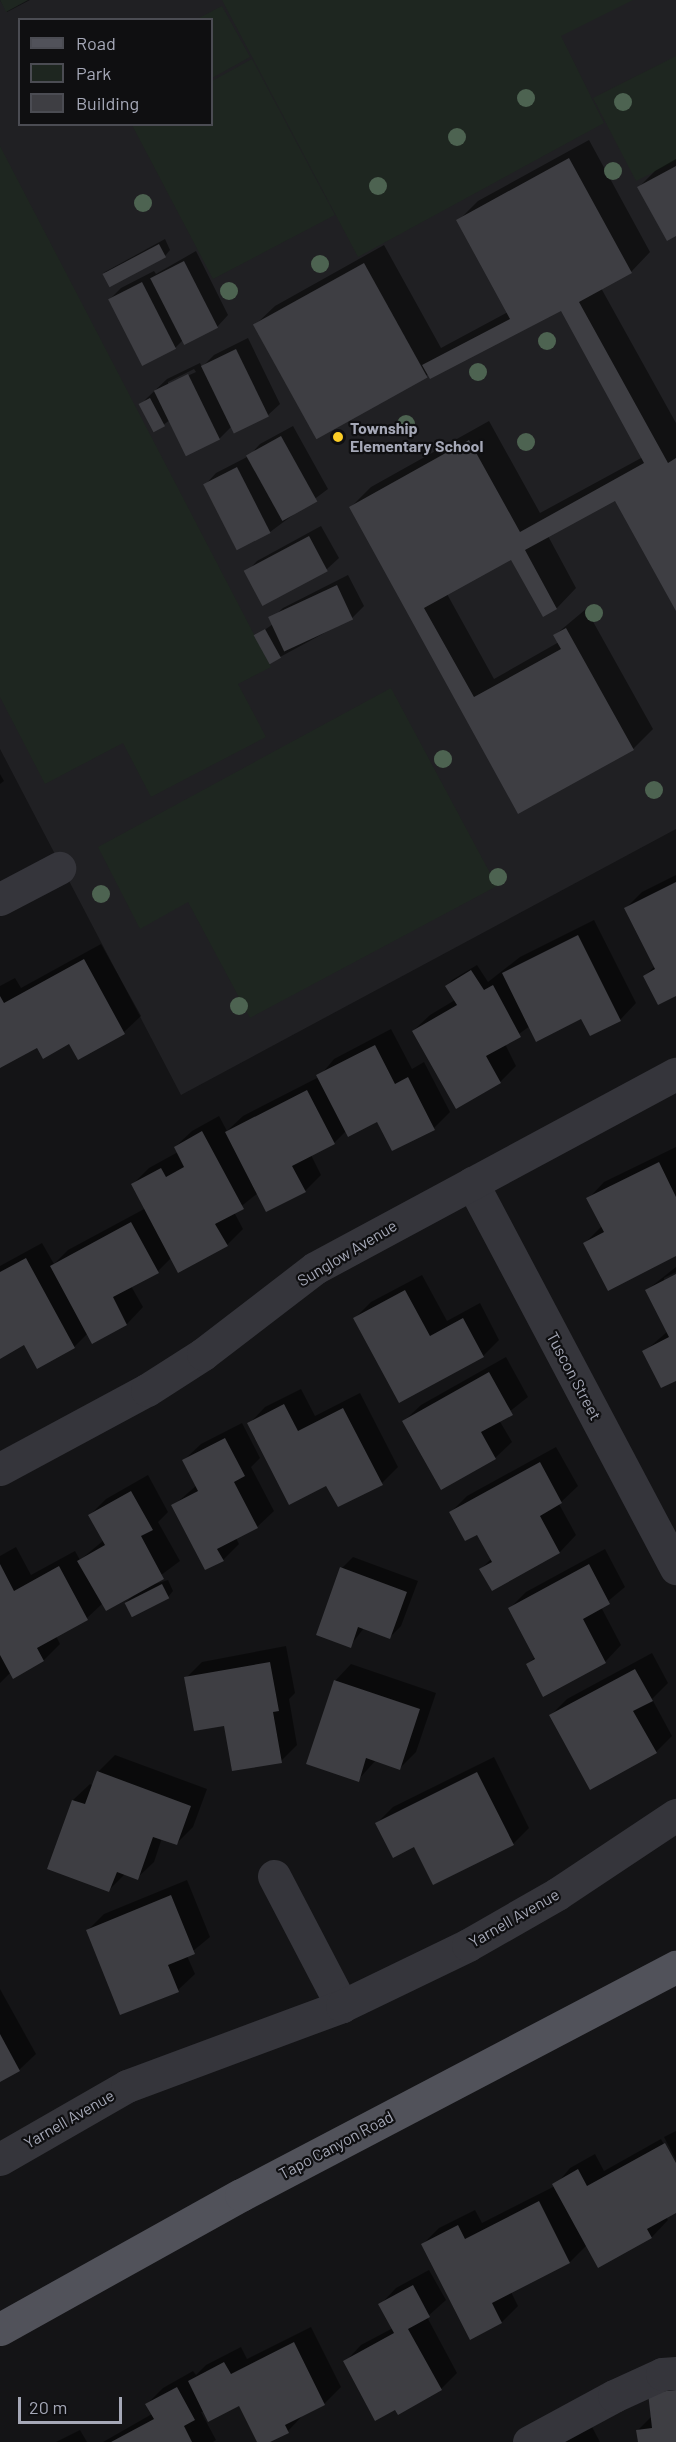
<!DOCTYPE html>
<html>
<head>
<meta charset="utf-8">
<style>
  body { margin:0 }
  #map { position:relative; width:676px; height:2442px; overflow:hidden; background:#141416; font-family:Barlow,sans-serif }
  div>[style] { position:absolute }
  .built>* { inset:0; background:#202023 }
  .green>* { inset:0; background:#1e2620 }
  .shadow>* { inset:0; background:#0007 }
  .building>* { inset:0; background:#3e3e43; transform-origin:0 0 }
  .minor>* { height:33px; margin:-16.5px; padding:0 16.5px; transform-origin:16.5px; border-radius:16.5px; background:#35353b }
  .major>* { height:33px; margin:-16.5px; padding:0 16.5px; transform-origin:16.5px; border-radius:16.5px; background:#51525a }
  .trees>* { width:18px; height:18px; margin:-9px; border-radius:50%; background:#4d6351 }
  .dots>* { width:16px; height:16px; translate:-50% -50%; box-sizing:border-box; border:3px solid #0f0f11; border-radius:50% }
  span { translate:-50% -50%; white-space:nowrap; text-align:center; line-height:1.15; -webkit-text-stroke:4.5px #0f0f11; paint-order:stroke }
  .poi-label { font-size:16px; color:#a5a8b7; font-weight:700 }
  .left { translate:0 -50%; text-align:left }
  .street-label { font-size:16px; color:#a5a8b7 }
  .legend { position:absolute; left:18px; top:18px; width:195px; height:108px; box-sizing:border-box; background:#0f0f11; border:2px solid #4b4c53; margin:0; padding:8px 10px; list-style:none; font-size:18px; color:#a5a8b7 }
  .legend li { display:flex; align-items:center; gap:12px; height:30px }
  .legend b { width:30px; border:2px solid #4b4c53 }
  .scale { position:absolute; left:18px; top:2397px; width:104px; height:27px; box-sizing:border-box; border:3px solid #a5a8b7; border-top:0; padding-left:8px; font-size:18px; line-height:21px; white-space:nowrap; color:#a5a8b7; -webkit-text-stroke:4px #0f0f11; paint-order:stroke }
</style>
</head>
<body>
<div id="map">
  <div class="built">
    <i style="clip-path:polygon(evenodd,0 0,7px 12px,30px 0,676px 0,676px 829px,181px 1095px,0 749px,0 0,20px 20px,212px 20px,212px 124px,20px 124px,20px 20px)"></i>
  </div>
  <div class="green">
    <i style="clip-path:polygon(0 0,28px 0,6px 12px)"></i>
    <i style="clip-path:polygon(222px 0,633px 0,561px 36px,604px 123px,358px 257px)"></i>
    <i style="clip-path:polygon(222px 6px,250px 57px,212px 78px,212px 20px,197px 19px)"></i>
    <i style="clip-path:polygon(676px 56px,676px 161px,636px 181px,593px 98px)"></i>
    <i style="clip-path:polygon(252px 59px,335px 215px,213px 279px,132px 125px,212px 124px,212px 81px)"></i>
    <i style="clip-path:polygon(0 146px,271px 667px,238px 684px,266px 737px,151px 797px,123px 743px,45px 784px,0 697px)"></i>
    <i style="clip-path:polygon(391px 688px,497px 886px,250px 1018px,188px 902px,140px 929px,98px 847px)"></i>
  </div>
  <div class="shadow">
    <i style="clip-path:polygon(589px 140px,650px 252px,631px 272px,601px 288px,676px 423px,676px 608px,616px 499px,548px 536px,576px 588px,557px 608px,543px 615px,512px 558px,447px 594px,494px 679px,559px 642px,555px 635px,586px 609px,653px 729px,633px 749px,519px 812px,351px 507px,371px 487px,489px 421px,540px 513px,643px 457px,562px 309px,429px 374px,316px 437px,255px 325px,275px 306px,384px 245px,441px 348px,508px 312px,458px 221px,478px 201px)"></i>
    <i style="clip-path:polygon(676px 159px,676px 234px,639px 187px,655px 171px)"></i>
    <i style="clip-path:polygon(165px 239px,170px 250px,165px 256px,103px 273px)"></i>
    <i style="clip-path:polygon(196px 251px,228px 315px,217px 327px,183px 340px,175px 348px,110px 299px,121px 288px,154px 271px,156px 274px)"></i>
    <i style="clip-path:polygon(evenodd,248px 338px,280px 404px,268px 415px,232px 426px,219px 439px,170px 420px,156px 430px,141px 405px,146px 399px,167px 379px,200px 363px,202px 367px,214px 355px,248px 338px,194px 369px,196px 372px,168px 385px,168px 382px,194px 369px)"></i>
    <i style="clip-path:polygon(293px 426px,328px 489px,270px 532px,237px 549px,205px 485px,216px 473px,249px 456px,260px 444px)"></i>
    <i style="clip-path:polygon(321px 526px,339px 558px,327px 569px,246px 573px,257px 561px)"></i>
    <i style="clip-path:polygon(348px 575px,364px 606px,352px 618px,280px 657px,256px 636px,273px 624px,271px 619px,283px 608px)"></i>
    <i style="clip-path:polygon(0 774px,4px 781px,0 784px)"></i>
    <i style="clip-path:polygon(676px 875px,676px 994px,645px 976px,655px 966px,626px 908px,642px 892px)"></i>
    <i style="clip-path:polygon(594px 920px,636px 1003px,620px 1020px,582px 1017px,530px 1026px,505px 1044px,516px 1066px,500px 1082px,413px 1031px,430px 1015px,455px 1000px,447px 986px,452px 980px,477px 965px,488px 982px,520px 957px)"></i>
    <i style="clip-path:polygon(101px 944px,141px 1016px,124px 1032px,78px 1058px,69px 1042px,38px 1046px,0 1067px,0 986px,15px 978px,21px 988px)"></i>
    <i style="clip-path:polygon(391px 1029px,412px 1069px,424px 1062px,450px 1112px,434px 1128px,378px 1120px,346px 1131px,334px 1143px,311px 1155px,321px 1175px,305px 1191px,258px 1193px,234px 1212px,243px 1229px,227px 1245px,172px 1257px,158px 1271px,131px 1286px,143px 1307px,127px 1324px,93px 1342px,88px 1333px,74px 1347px,25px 1343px,0 1357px,0 1266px,42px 1243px,54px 1264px,68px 1250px,146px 1208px,133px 1184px,149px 1168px,178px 1152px,175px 1147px,192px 1131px,219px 1116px,227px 1131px,243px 1116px,319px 1077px,334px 1059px)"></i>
    <i style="clip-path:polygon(676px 1147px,676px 1255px,585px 1243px,602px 1226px,588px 1199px,604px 1182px)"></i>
    <i style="clip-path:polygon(676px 1267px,676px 1272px,664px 1278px,664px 1282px,676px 1275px,676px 1379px,644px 1352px,668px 1331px,647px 1290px)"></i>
    <i style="clip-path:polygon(422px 1275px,447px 1321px,480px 1303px,499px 1340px,483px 1356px,354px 1319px,371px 1302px)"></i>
    <i style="clip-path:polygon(506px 1357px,528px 1397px,499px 1420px,512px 1442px,495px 1458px,442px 1488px,404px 1421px,421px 1405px)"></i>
    <i style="clip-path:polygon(301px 1389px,315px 1416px,360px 1393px,398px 1467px,382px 1483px,327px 1484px,249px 1424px,265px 1407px)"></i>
    <i style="clip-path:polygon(242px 1423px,260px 1458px,251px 1467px,274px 1511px,257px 1527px,236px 1538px,239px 1544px,223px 1560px,173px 1506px,197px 1485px,184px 1460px,201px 1444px)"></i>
    <i style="clip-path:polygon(556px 1447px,578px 1486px,559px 1504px,576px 1535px,560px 1552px,492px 1589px,481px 1569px,492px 1558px,477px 1533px,451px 1512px,467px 1496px)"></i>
    <i style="clip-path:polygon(148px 1475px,168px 1512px,158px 1522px,180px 1561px,145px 1587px,168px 1580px,173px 1591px,168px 1597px,126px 1602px,133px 1596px,103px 1603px,87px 1618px,56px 1636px,60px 1644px,44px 1660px,13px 1677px,11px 1672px,0 1683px,0 1556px,16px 1547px,31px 1575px,75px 1551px,80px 1560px,104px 1540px,90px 1515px,106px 1499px)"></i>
    <i style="clip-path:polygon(605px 1549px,625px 1587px,601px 1607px,621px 1645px,605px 1662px,528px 1664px,535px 1657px,510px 1608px,526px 1592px)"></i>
    <i style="clip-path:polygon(353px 1557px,418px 1581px,401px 1626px,390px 1637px,364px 1628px,350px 1646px,342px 1568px)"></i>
    <i style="clip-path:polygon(286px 1646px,295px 1693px,289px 1699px,297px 1745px,281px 1761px,225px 1724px,186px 1678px,202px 1662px)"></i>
    <i style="clip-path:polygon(652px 1653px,668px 1683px,652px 1699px,672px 1736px,656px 1752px,551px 1715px,567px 1699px)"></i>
    <i style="clip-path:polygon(351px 1664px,436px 1693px,416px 1752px,400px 1768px,376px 1760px,358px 1780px,335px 1681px)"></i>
    <i style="clip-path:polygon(115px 1755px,207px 1789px,193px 1827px,176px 1844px,162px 1838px,154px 1862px,137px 1878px,126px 1873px,109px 1890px,73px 1800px,90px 1784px,93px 1786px,99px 1771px)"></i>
    <i style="clip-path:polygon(494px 1757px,529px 1828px,513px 1844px,377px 1823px,393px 1807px)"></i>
    <i style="clip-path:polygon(187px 1880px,210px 1937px,187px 1956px,195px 1974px,178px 1990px,121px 2013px,88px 1930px,104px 1914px)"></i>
    <i style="clip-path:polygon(0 1989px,36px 2054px,19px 2070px,0 2081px)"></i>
    <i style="clip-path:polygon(676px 2131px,676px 2160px,664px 2137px)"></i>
    <i style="clip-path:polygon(661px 2139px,676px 2166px,676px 2211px,666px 2217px,668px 2220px,652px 2237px,598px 2266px,587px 2245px,570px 2262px,511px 2292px,518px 2306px,502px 2322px,423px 2244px,439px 2228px,475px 2210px,482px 2223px,555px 2186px,570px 2168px,595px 2154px,604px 2171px)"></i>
    <i style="clip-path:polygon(429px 2270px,446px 2300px,427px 2317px,457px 2373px,441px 2389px,345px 2362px,361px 2345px,393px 2328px,380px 2305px,396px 2288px)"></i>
    <i style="clip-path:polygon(311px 2327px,341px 2387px,325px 2403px,304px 2414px,288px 2431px,259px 2442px,240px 2404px,201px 2412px,216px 2440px,213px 2442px,103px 2442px,152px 2414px,147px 2404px,163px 2388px,193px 2371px,196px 2375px,206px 2365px,241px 2347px,247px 2359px)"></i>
    <i style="clip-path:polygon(676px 2376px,676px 2442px,639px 2442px,638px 2430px,652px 2416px,649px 2393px)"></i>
    <i style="clip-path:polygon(592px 2427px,600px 2442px,565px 2442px)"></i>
    <i style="clip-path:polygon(80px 2430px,87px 2442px,56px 2442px)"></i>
  </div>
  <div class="building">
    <i style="clip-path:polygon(569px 158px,632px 273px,579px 302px,668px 463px,676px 458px,676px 611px,615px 501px,525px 550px,557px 609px,543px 617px,511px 560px,424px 608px,474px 697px,561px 649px,553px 635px,566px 628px,634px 750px,518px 814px,349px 507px,469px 440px,520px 532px,644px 463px,561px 311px,430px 379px,422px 365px,510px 319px,456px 220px)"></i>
    <i style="clip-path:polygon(676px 166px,676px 236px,667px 241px,637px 187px)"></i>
    <i style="left:159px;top:244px;width:15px;height:64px;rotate:62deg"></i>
    <i style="left:184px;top:261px;width:75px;height:38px;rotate:63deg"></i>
    <i style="left:364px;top:263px;width:131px;height:127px;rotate:61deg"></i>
    <i style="left:142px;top:282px;width:75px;height:38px;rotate:63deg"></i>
    <i style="left:236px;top:349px;width:75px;height:39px;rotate:64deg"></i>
    <i style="left:188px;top:374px;width:73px;height:38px;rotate:64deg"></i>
    <i style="left:150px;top:398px;width:32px;height:13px;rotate:62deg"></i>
    <i style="left:281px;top:436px;width:75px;height:40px;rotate:61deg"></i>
    <i style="left:237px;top:467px;width:74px;height:38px;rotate:63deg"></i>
    <i style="left:309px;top:536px;width:40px;height:74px;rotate:62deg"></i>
    <i style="left:337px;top:585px;width:38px;height:76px;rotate:65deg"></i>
    <i style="left:265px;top:629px;width:33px;height:13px;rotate:61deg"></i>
    <i style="clip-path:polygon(676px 882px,676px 996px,658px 1005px,643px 976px,655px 969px,624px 908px)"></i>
    <i style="clip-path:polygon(578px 935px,621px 1021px,590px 1036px,581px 1019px,536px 1042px,502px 973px)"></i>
    <i style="clip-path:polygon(84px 959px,125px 1034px,78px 1060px,69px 1044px,43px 1059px,37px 1048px,0 1068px,0 996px,4px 1003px)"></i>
    <i style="clip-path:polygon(471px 970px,484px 990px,493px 985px,521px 1037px,486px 1056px,501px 1083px,456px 1109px,412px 1031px,457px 1005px,445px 986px)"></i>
    <i style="clip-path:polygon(375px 1045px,395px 1084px,408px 1077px,435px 1130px,392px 1151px,377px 1122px,348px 1137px,316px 1075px)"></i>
    <i style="clip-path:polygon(307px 1090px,335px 1144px,292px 1166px,306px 1192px,266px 1212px,225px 1132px)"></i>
    <i style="clip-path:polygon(202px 1131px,244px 1209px,215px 1224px,228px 1246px,178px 1273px,131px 1184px,161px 1168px,166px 1177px,184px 1167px,174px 1147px)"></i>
    <i style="clip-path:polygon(659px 1162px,676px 1197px,676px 1256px,608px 1291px,583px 1243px,604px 1232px,586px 1198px)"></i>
    <i style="clip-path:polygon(131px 1222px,159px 1273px,113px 1297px,127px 1325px,92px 1344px,50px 1266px)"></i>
    <i style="clip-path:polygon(26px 1258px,75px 1348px,37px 1369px,24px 1345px,0 1359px,0 1272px)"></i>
    <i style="clip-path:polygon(676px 1274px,676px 1381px,661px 1388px,642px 1351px,669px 1337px,645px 1290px)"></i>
    <i style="clip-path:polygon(405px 1290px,430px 1336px,463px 1318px,484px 1357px,399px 1403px,353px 1318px)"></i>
    <i style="clip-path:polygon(489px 1372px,513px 1415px,481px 1432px,496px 1459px,441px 1490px,402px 1421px)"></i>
    <i style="clip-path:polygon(284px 1404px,298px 1431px,343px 1408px,383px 1485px,338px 1507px,326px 1486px,289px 1505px,247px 1423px)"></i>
    <i style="clip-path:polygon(225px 1438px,245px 1476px,234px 1482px,258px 1528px,217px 1549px,224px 1561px,205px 1570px,171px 1505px,198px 1491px,182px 1460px)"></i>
    <i style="clip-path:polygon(540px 1462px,562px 1503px,540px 1516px,560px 1553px,492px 1591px,479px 1569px,492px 1562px,477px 1535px,465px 1541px,449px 1512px)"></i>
    <i style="clip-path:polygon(131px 1491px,153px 1530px,141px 1536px,164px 1579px,106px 1611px,77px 1561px,105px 1545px,88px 1515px)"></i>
    <i style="clip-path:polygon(0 1564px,14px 1591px,59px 1566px,88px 1620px,37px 1648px,44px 1661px,13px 1679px,0 1655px)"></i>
    <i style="clip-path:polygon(589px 1564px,610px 1604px,583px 1619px,606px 1663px,543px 1697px,526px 1664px,535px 1659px,508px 1608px)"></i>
    <i style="clip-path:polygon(340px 1567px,407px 1592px,390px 1639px,358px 1627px,351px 1648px,316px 1635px)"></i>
    <i style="left:162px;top:1584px;width:16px;height:42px;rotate:63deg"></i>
    <i style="clip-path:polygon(270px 1662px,279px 1711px,273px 1712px,282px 1763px,232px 1771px,224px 1726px,194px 1731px,184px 1677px)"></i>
    <i style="clip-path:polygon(635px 1669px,653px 1701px,633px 1711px,657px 1753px,590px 1790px,549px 1715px)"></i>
    <i style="clip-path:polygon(334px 1680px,420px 1709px,400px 1770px,366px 1758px,359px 1782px,306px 1764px)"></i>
    <i style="clip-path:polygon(97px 1771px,191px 1806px,177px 1845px,153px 1837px,138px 1880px,117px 1872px,109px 1892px,47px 1869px,72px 1800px,85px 1804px)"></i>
    <i style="clip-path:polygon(477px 1772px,514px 1845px,433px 1885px,414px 1847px,393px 1858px,375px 1823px)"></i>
    <i style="clip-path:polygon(171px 1895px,195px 1954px,168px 1965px,179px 1992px,120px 2015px,86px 1930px)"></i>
    <i style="clip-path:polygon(0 2034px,20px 2071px,0 2082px)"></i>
    <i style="clip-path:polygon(665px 2143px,676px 2163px,676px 2213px,647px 2229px,652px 2238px,598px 2268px,552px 2184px,578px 2169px,587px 2186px)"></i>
    <i style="clip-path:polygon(539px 2201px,570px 2263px,492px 2303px,502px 2323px,470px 2340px,421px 2244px,458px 2225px,465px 2239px)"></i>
    <i style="clip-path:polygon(413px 2285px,430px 2317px,408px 2329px,442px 2390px,398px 2415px,395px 2410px,375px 2421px,343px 2361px,394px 2333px,378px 2304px)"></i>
    <i style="clip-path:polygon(294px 2342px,325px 2405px,285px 2425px,289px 2433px,270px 2442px,257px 2442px,239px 2406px,208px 2422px,188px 2381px,224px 2362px,231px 2374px)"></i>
    <i style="clip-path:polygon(177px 2387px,195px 2420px,184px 2426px,192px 2442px,111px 2442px,154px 2419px,145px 2404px)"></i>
    <i style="clip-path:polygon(676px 2390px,676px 2442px,638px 2442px,636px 2430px,652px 2428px,648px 2393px)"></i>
  </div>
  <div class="minor">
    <i style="left:0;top:899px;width:67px;rotate:-27.7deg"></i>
    <i style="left:472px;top:1183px;width:436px;rotate:62.1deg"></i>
    <i style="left:0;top:1469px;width:167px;rotate:-28.3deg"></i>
    <i style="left:147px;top:1390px;width:67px;rotate:-32.7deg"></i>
    <i style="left:203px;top:1354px;width:141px;rotate:-37.5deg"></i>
    <i style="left:315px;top:1268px;width:410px;rotate:-28.3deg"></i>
    <i style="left:274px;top:1876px;width:147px;rotate:62.4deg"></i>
    <i style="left:0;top:2159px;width:146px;rotate:-29.9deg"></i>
    <i style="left:127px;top:2086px;width:229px;rotate:-20.4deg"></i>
    <i style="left:342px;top:2006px;width:140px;rotate:-25.8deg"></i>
    <i style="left:468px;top:1945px;width:103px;rotate:-29.8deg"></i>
    <i style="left:557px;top:1894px;width:143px;rotate:-33.6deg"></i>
    <i style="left:529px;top:2442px;width:97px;rotate:-28.4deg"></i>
    <i style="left:614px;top:2396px;width:53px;rotate:-24.6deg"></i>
    <i style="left:662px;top:2374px;width:14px;rotate:-4deg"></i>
  </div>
  <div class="major">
    <i style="left:0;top:2329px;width:276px;rotate:-29.1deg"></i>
    <i style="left:241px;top:2195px;width:491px;rotate:-27.7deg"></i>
  </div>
  <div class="trees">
    <i style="left:526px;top:98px"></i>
    <i style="left:623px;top:102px"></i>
    <i style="left:457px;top:137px"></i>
    <i style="left:613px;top:171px"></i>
    <i style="left:378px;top:186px"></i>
    <i style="left:143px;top:203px"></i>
    <i style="left:320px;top:264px"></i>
    <i style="left:229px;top:291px"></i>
    <i style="left:547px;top:341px"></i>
    <i style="left:478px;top:372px"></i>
    <i style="left:406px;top:424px"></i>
    <i style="left:526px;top:442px"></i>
    <i style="left:594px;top:613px"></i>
    <i style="left:443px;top:759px"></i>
    <i style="left:654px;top:790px"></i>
    <i style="left:498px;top:877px"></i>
    <i style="left:101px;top:894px"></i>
    <i style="left:239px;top:1006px"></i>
  </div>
  <div class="dots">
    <i style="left:338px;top:437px;background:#fccd26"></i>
  </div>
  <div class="poi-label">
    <span class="left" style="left:350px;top:437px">Township<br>Elementary School</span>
  </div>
  <div class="street-label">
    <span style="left:347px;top:1253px;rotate:-31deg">Sunglow Avenue</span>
    <span style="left:574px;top:1376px;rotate:62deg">Tuscon Street</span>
    <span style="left:514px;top:1918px;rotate:-30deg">Yarnell Avenue</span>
    <span style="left:69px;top:2119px;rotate:-30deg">Yarnell Avenue</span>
    <span style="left:336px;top:2145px;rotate:-28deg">Tapo Canyon Road</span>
  </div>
  <ul class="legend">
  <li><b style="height:8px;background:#51525a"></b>Road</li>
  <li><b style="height:16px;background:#1e2620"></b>Park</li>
  <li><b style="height:16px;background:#3e3e43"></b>Building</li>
  </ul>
  <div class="scale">20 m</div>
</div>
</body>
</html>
